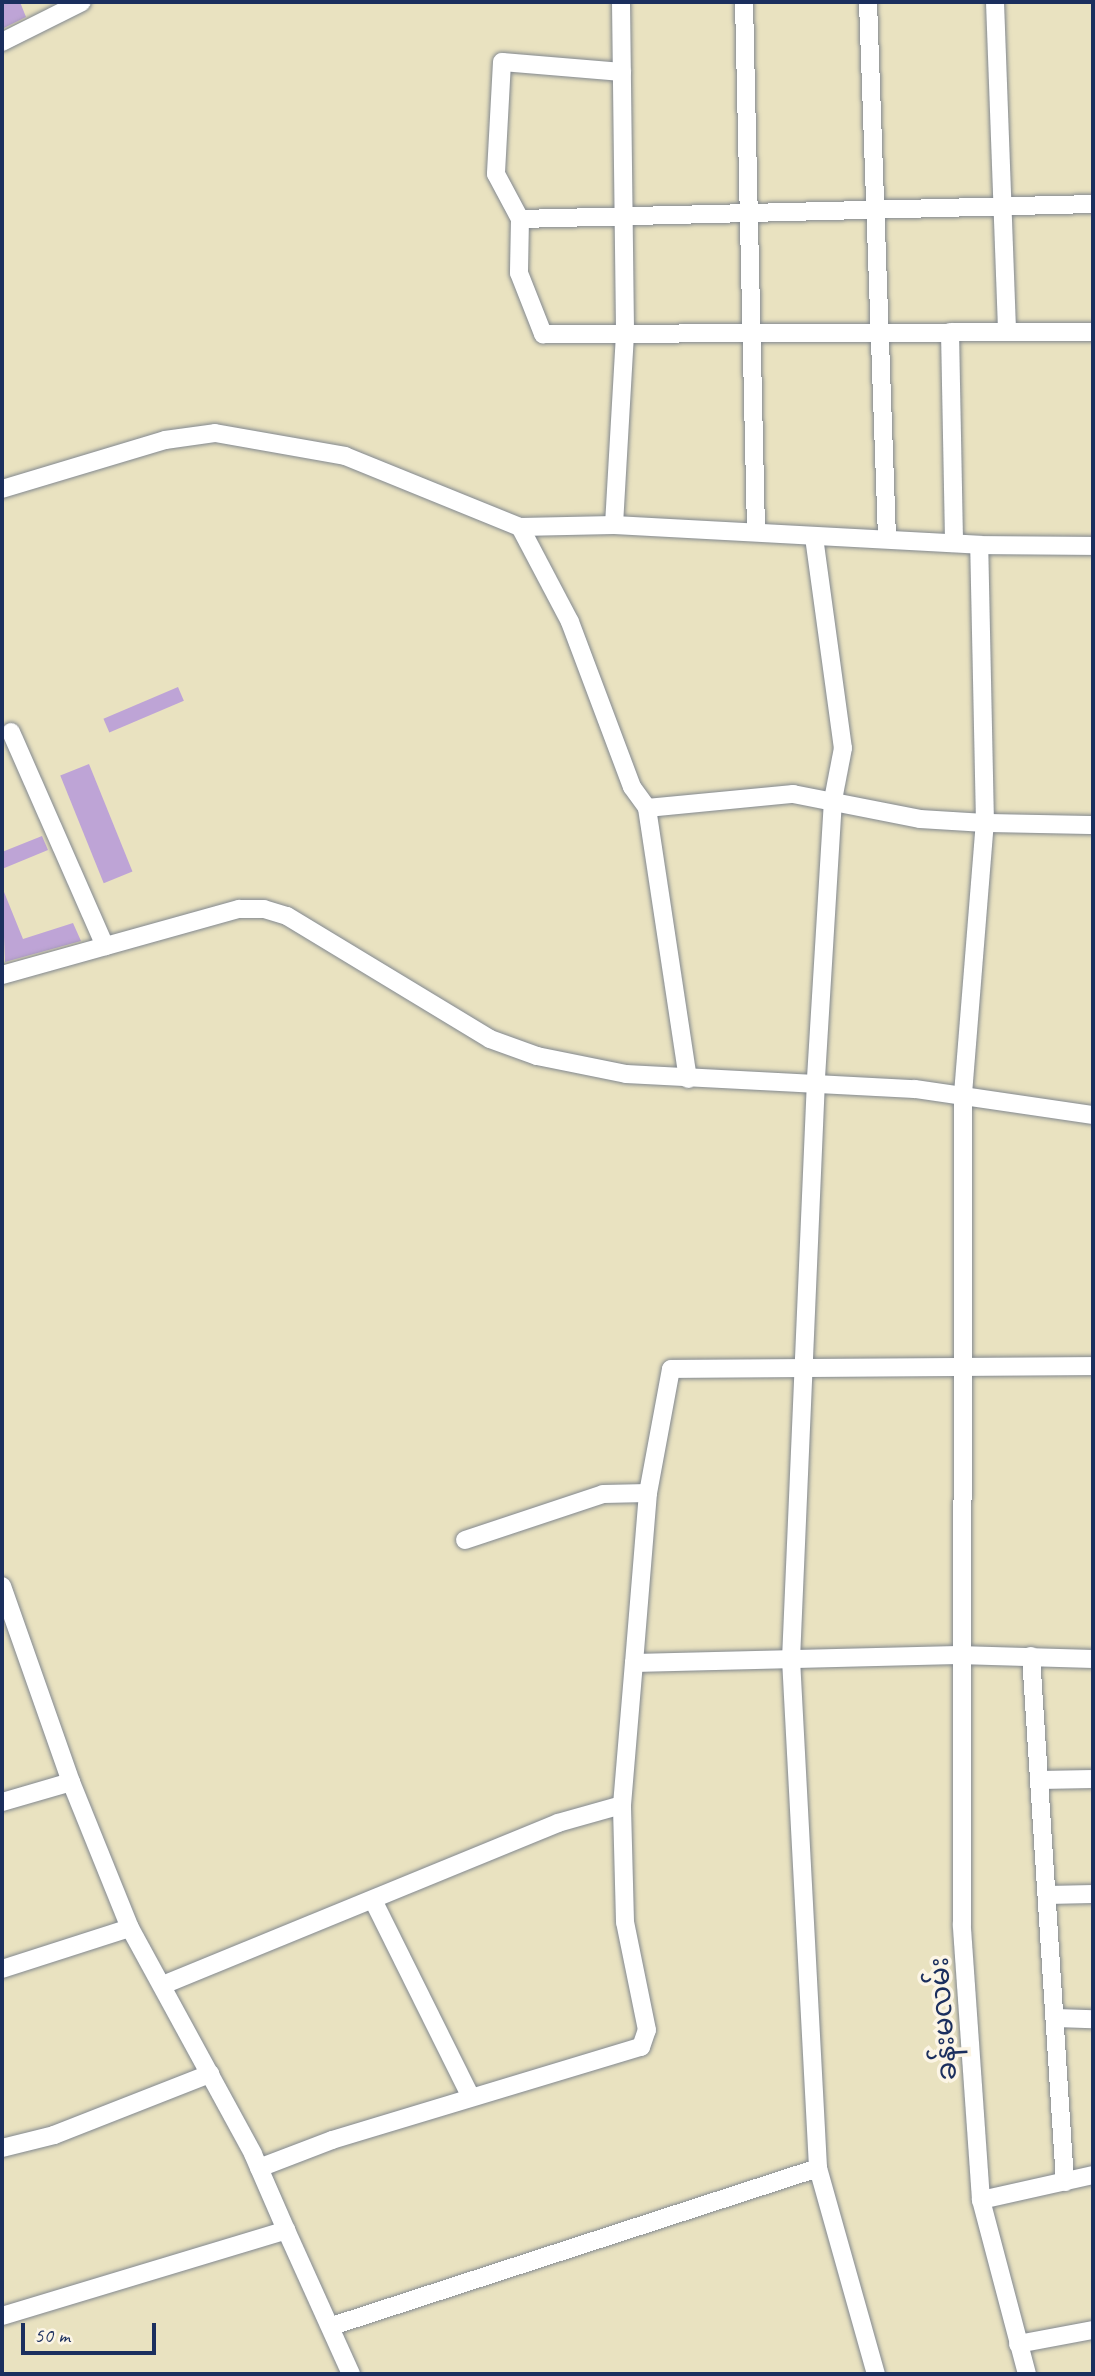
<!DOCTYPE html>
<html>
<head>
<meta charset="utf-8">
<style>
  body { margin:0 }
  #map { position:relative; width:1095px; height:2376px; overflow:hidden; background:#e9e2c0; font-family:Caveat,"Noto Sans Myanmar",sans-serif }
  div>[style] { position:absolute }
  .building>* { inset:0; background:#bea4d6; transform-origin:0 0 }
  .roads { filter:drop-shadow(0 0 2px #82888f) drop-shadow(0 0 2px #82888f) }
  .minor>* { height:18px; margin:-9px; padding:0 9px; transform-origin:9px; border-radius:9px; background:#fff }
  span { translate:-50% -50%; white-space:nowrap; text-align:center; line-height:1.15; -webkit-text-stroke:7px #fcf5e5; paint-order:stroke }
  .street-label { font-size:28px; color:#1b2f5e }
  .frame { position:absolute; inset:0; border:4px solid #1b2f5e; pointer-events:none }
  .scale { position:absolute; left:21px; top:2323px; width:135px; height:32px; box-sizing:border-box; border:4px solid #1b2f5e; border-top:0; padding-left:9px; font-size:21px; line-height:24px; white-space:nowrap; color:#1b2f5e; -webkit-text-stroke:5px #fcf5e5; paint-order:stroke }
</style>
</head>
<body>
<div id="map">
  <div class="building">
    <i style="clip-path:polygon(2px 2px,20px 2px,26px 17px,2px 29px)"></i>
    <i style="left:178px;top:687px;width:15px;height:81px;rotate:67deg"></i>
    <i style="left:89px;top:764px;width:116px;height:31px;rotate:68deg"></i>
    <i style="clip-path:polygon(42px 836px,48px 850px,2px 869px,2px 852px)"></i>
    <i style="clip-path:polygon(2px 887px,23px 939px,73px 923px,81px 941px,5px 962px)"></i>
  </div>
  <div class="roads">
    <div class="minor">
      <i style="left:621px;top:2px;width:332px;rotate:89.3deg"></i>
      <i style="left:625px;top:334px;width:191px;rotate:93.3deg"></i>
      <i style="left:614px;top:525px;width:366px;rotate:3.1deg"></i>
      <i style="left:744px;top:2px;width:530px;rotate:88.7deg"></i>
      <i style="left:868px;top:2px;width:535px;rotate:87.97deg"></i>
      <i style="left:995px;top:2px;width:329px;rotate:87.9deg"></i>
      <i style="left:2px;top:42px;width:89px;rotate:-26.6deg"></i>
      <i style="left:622px;top:72px;width:120px;rotate:-175.2deg"></i>
      <i style="left:502px;top:62px;width:112px;rotate:93.1deg"></i>
      <i style="left:496px;top:174px;width:51px;rotate:61.9deg"></i>
      <i style="left:520px;top:219px;width:54px;rotate:91.1deg"></i>
      <i style="left:519px;top:273px;width:66px;rotate:68.5deg"></i>
      <i style="left:543px;top:334px;width:550px;rotate:-0.21deg"></i>
      <i style="left:520px;top:219px;width:573px;rotate:-1.5deg"></i>
      <i style="left:950px;top:332px;width:211px;rotate:88.9deg"></i>
      <i style="left:2px;top:489px;width:170px;rotate:-16.7deg"></i>
      <i style="left:165px;top:440px;width:50px;rotate:-8deg"></i>
      <i style="left:215px;top:433px;width:132px;rotate:10deg"></i>
      <i style="left:345px;top:456px;width:189px;rotate:22.1deg"></i>
      <i style="left:520px;top:527px;width:94px;rotate:-1.2deg"></i>
      <i style="left:520px;top:527px;width:107px;rotate:62.2deg"></i>
      <i style="left:570px;top:622px;width:176px;rotate:69.4deg"></i>
      <i style="left:632px;top:787px;width:26px;rotate:54deg"></i>
      <i style="left:647px;top:808px;width:147px;rotate:-5.5deg"></i>
      <i style="left:793px;top:794px;width:129px;rotate:11.1deg"></i>
      <i style="left:920px;top:819px;width:65px;rotate:3.5deg"></i>
      <i style="left:985px;top:823px;width:278px;rotate:-91.2deg"></i>
      <i style="left:979px;top:545px;width:114px;rotate:0.5deg"></i>
      <i style="left:814px;top:537px;width:213px;rotate:82.2deg"></i>
      <i style="left:843px;top:748px;width:53px;rotate:100.9deg"></i>
      <i style="left:833px;top:800px;width:281px;rotate:93.5deg"></i>
      <i style="left:816px;top:1080px;width:580px;rotate:92.47deg"></i>
      <i style="left:791px;top:1659px;width:510px;rotate:86.96deg"></i>
      <i style="left:11px;top:732px;width:234px;rotate:66.3deg"></i>
      <i style="left:647px;top:808px;width:274px;rotate:81.4deg"></i>
      <i style="left:2px;top:975px;width:246px;rotate:-15.6deg"></i>
      <i style="left:239px;top:909px;width:25px"></i>
      <i style="left:264px;top:909px;width:24px;rotate:17deg"></i>
      <i style="left:287px;top:916px;width:237px;rotate:31.2deg"></i>
      <i style="left:490px;top:1039px;width:50px;rotate:19.9deg"></i>
      <i style="left:537px;top:1056px;width:91px;rotate:11.4deg"></i>
      <i style="left:626px;top:1074px;width:289px;rotate:3deg"></i>
      <i style="left:915px;top:1089px;width:180px;rotate:8.3deg"></i>
      <i style="left:465px;top:1540px;width:145px;rotate:-18.4deg"></i>
      <i style="left:603px;top:1494px;width:45px;rotate:-1.3deg"></i>
      <i style="left:2px;top:1586px;width:208px;rotate:70.6deg"></i>
      <i style="left:71px;top:1782px;width:72px;rotate:163.8deg"></i>
      <i style="left:1031px;top:1656px;width:527px;rotate:86.3deg"></i>
      <i style="left:634px;top:1663px;width:171px;rotate:-85.3deg"></i>
      <i style="left:648px;top:1493px;width:126px;rotate:-79.5deg"></i>
      <i style="left:671px;top:1369px;width:422px;rotate:-0.4deg"></i>
      <i style="left:1040px;top:1780px;width:53px;rotate:-1.1deg"></i>
      <i style="left:71px;top:1782px;width:157px;rotate:68deg"></i>
      <i style="left:130px;top:1928px;width:257px;rotate:61.4deg"></i>
      <i style="left:253px;top:2154px;width:83px;rotate:66.5deg"></i>
      <i style="left:1047px;top:1895px;width:46px;rotate:-1.2deg"></i>
      <i style="left:373px;top:1900px;width:220px;rotate:63.6deg"></i>
      <i style="left:2px;top:1969px;width:134px;rotate:-17.8deg"></i>
      <i style="left:163px;top:1985px;width:427px;rotate:-22.3deg"></i>
      <i style="left:558px;top:1823px;width:66px;rotate:-15.7deg"></i>
      <i style="left:1056px;top:2018px;width:37px;rotate:2deg"></i>
      <i style="left:2px;top:2148px;width:54px;rotate:-14deg"></i>
      <i style="left:54px;top:2135px;width:168px;rotate:-21.4deg"></i>
      <i style="left:259px;top:2168px;width:78px;rotate:-21deg"></i>
      <i style="left:332px;top:2140px;width:323px;rotate:-16.8deg"></i>
      <i style="left:641px;top:2047px;width:18px;rotate:-71deg"></i>
      <i style="left:647px;top:2030px;width:110px;rotate:-101.5deg"></i>
      <i style="left:625px;top:1922px;width:117px;rotate:-91.5deg"></i>
      <i style="left:622px;top:1805px;width:143px;rotate:-85.2deg"></i>
      <i style="left:634px;top:1663px;width:324px;rotate:-1.4deg"></i>
      <i style="left:958px;top:1655px;width:135px;rotate:1.7deg"></i>
      <i style="left:981px;top:2200px;width:115px;rotate:-12.6deg"></i>
      <i style="left:2px;top:2316px;width:297px;rotate:-16.8deg"></i>
      <i style="left:286px;top:2230px;width:158px;rotate:65.7deg"></i>
      <i style="left:332px;top:2326px;width:511px;rotate:-18.01deg"></i>
      <i style="left:818px;top:2168px;width:214px;rotate:74.3deg"></i>
      <i style="left:1018px;top:2344px;width:76px;rotate:-10.6deg"></i>
      <i style="left:1027px;top:2374px;width:180px;rotate:-104.8deg"></i>
      <i style="left:981px;top:2200px;width:276px;rotate:-94deg"></i>
      <i style="left:962px;top:1925px;width:831px;rotate:-89.93deg"></i>
      <i style="left:963px;top:1094px;width:272px;rotate:-85.4deg"></i>
      <i style="left:985px;top:823px;width:108px;rotate:1.1deg"></i>
    </div>
  </div>
  <div class="street-label">
    <span style="left:943px;top:2019px;rotate:-94deg">ခန်းမလမ်း</span>
  </div>
  <div class="frame"></div>
  <div class="scale">50 m</div>
</div>
</body>
</html>
